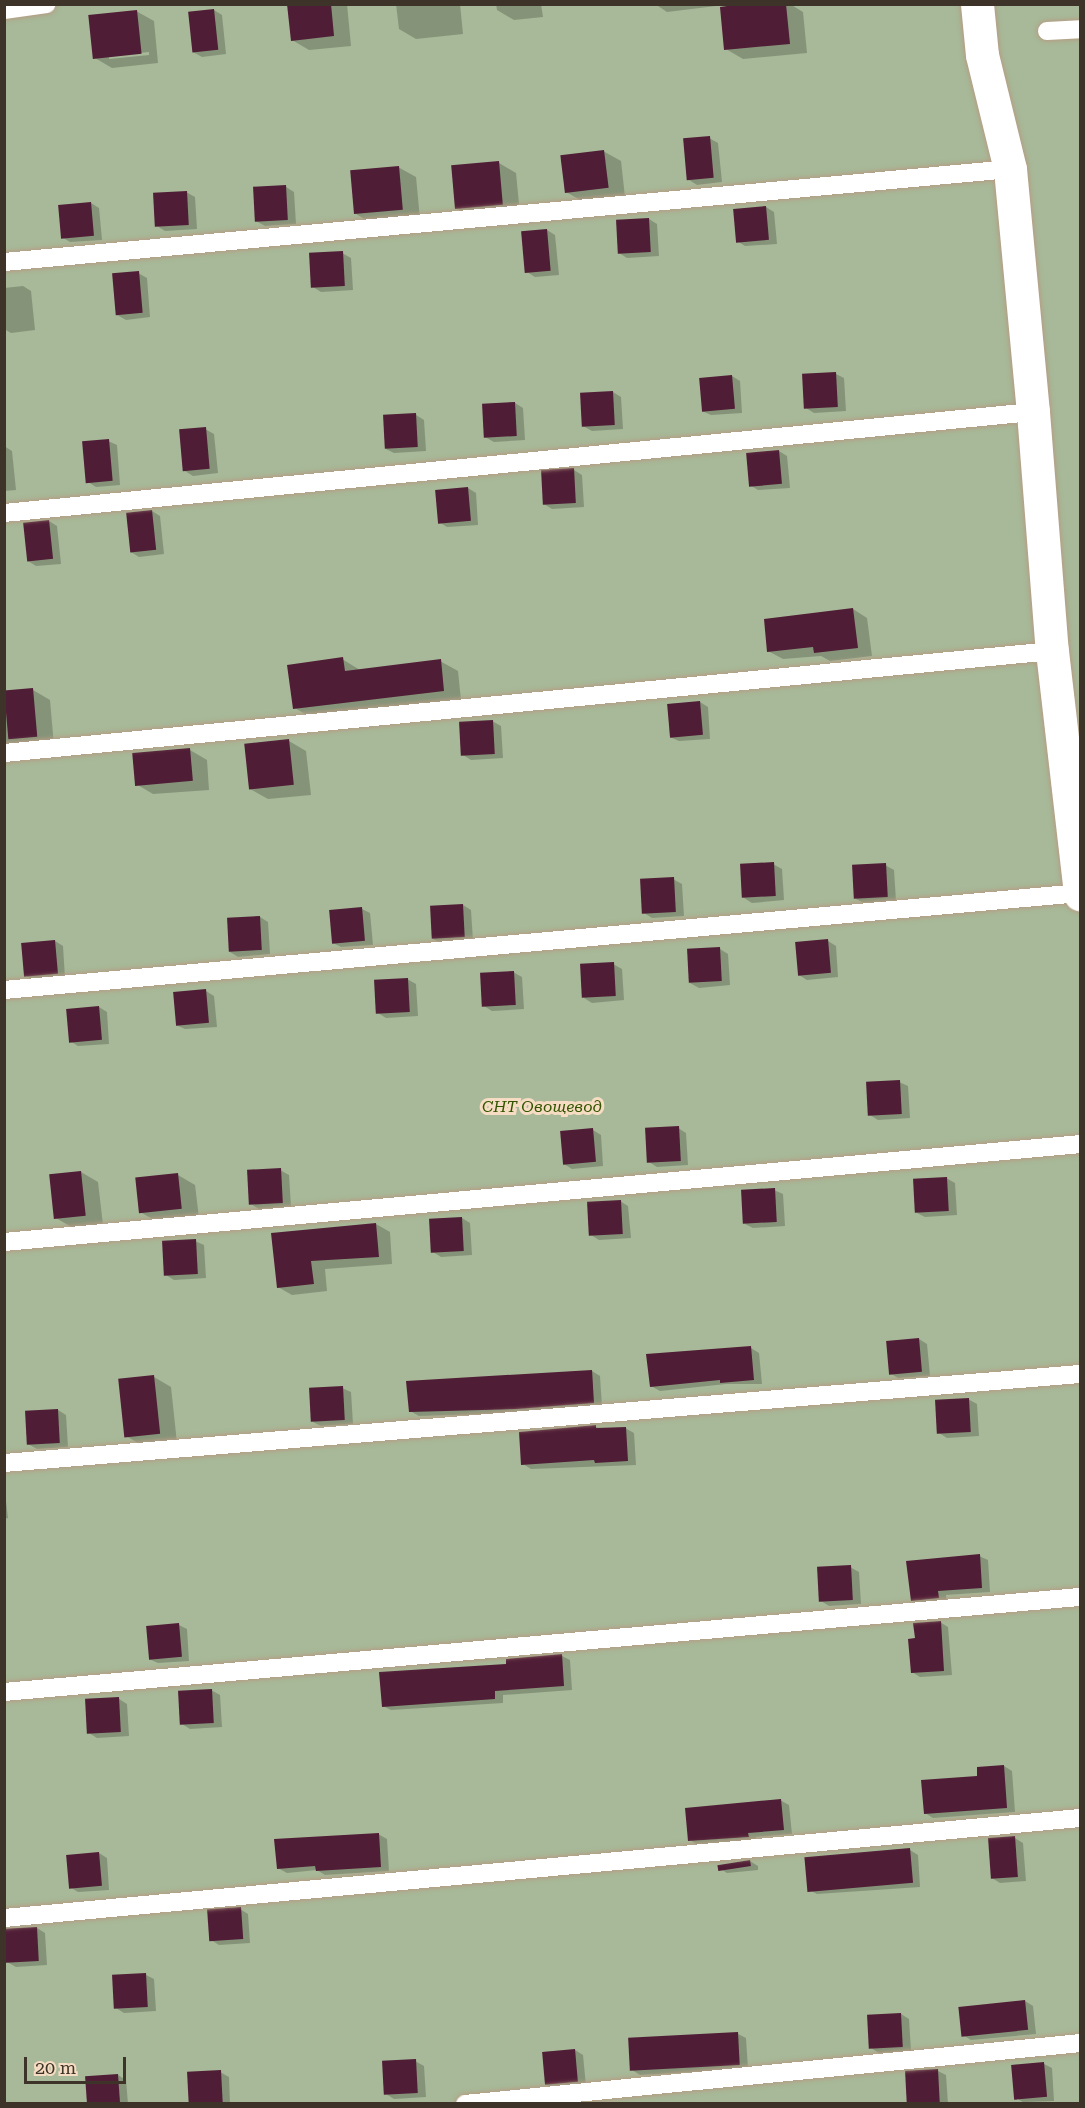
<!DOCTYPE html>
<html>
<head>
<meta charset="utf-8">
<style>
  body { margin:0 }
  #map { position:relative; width:1085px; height:2108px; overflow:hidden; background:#f6dcc2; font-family:"Roboto Serif",serif }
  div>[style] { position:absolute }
  .green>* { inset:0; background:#a7b998; transform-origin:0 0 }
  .shadow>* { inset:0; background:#0003 }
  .building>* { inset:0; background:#501d36; transform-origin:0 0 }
  .roads { filter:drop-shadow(0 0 2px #b59d85) drop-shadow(0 0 2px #b59d85) }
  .lane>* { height:18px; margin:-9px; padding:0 9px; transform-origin:9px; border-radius:9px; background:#fff }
  .street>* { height:33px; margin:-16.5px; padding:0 16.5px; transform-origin:16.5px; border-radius:16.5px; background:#fff }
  span { translate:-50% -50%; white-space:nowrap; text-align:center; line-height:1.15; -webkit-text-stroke:6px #f6dcc2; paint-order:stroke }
  .park-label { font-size:16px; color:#315400; font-style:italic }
  .frame { position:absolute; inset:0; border:6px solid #3d3329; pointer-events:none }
  .scale { position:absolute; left:24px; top:2057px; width:102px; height:27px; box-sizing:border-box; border:3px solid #3d3329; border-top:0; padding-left:8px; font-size:18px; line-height:21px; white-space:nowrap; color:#3d3329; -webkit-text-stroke:4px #f6dcc2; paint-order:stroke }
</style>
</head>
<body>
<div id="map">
  <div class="green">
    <i style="left:5px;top:5px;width:1075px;height:2099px"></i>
  </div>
  <div class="shadow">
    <i style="clip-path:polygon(288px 4px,347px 4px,351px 46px,309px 50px,292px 40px)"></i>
    <i style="clip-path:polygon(396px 4px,460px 4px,463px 34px,416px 39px,399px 29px)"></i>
    <i style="clip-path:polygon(496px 4px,541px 4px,543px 17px,514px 20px,497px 10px)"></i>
    <i style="clip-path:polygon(655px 4px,716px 4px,716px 6px,667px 12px)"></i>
    <i style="clip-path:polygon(756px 4px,790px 4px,803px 12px,807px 53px,743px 59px,726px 49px)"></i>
    <i style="clip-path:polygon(214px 10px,222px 15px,226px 54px,202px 57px,193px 52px)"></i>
    <i style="clip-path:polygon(evenodd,136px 11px,154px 21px,158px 63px,112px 68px,95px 58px,136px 11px,149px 52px,149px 55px,109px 59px,109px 56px,149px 52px)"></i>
    <i style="clip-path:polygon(709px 138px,718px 143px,722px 182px,697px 185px,689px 180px)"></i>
    <i style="clip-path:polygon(603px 151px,621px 161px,625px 197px,584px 202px,566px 192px)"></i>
    <i style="clip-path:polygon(499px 163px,516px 173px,520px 214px,473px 218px,456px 208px)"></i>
    <i style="clip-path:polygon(398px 167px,416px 177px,420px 219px,373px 224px,356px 214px)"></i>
    <i style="clip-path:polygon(286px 187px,294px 192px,296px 224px,265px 226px,256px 221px)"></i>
    <i style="clip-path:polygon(186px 192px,195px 197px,197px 229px,165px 231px,157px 226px)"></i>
    <i style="clip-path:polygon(91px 203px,99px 208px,102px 240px,70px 242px,62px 237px)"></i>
    <i style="clip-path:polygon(766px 207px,774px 212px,777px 244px,745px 246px,737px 241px)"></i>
    <i style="clip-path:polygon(649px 219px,657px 224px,659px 256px,627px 258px,619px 253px)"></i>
    <i style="clip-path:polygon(547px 230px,555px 235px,559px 275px,535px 277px,527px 272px)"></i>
    <i style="clip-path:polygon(342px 253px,351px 258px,353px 290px,321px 292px,313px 287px)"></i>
    <i style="clip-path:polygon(138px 273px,147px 278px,150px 317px,126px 320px,117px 315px)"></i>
    <i style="clip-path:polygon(23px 286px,31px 291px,35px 330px,11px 333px,4px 329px,4px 288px)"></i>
    <i style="clip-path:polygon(836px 374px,844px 378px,846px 411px,814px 413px,806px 408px)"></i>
    <i style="clip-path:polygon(732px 376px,740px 381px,742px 413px,711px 415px,702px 411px)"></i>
    <i style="clip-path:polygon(613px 392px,621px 397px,623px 429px,592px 431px,583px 426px)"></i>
    <i style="clip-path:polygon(515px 403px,523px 408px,525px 440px,494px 442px,485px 437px)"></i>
    <i style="clip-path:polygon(416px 415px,424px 420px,426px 451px,394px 453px,386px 449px)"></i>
    <i style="clip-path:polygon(205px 429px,214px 434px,218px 473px,193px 476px,185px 471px)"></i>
    <i style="clip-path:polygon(108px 441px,117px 445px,120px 485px,96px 487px,88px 482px)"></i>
    <i style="clip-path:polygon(4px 446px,12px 451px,16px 490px,4px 491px)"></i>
    <i style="clip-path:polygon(779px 451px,787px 456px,790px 488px,758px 490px,750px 485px,748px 453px)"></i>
    <i style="clip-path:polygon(574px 470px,582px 475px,584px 507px,552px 509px,544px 504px)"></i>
    <i style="clip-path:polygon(468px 488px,476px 493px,478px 525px,447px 527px,439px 522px)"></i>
    <i style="clip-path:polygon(152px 511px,160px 516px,164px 554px,139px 557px,131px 552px)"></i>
    <i style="clip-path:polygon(49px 521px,57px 526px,61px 564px,36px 566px,28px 561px)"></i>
    <i style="clip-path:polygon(853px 609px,867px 618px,872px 656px,830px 661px,821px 656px,783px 659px,768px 651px)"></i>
    <i style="clip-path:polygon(342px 659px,360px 670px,440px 661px,458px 671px,461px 700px,312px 718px,295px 708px)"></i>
    <i style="clip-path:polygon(33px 690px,50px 700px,54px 746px,4px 747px,4px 692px)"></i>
    <i style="clip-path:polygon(700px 702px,708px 707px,710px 739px,679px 741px,670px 737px,668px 704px)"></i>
    <i style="clip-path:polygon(492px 721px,501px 726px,503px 758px,471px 760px,463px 755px)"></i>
    <i style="clip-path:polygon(289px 741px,306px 751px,311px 795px,268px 799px,250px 789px)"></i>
    <i style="clip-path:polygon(190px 750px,207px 760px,209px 790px,153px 794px,136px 784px)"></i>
    <i style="clip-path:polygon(773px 864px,782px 869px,784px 900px,752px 903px,744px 898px)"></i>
    <i style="clip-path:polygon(885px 865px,894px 870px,896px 901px,864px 903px,856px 899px)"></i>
    <i style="clip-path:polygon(673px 879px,682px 884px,684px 916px,652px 918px,644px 913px)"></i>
    <i style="clip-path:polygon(463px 905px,471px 910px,473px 941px,442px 944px,433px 939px)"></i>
    <i style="clip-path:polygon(362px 909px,370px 913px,373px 945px,341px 947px,333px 943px)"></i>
    <i style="clip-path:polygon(260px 917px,268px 922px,270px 954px,238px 957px,230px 952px)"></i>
    <i style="clip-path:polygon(55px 941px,63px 946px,65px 978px,34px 980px,25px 975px)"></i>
    <i style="clip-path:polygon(828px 941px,836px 946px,838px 977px,807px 980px,799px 975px)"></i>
    <i style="clip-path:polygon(720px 949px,728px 954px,730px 985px,699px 988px,690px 983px)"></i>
    <i style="clip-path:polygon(613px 964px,622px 969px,624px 1000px,592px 1003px,584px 998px)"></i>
    <i style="clip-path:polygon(513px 972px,522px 977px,524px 1009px,492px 1011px,484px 1006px)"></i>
    <i style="clip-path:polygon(407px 979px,416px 984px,418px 1016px,386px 1018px,378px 1013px)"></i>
    <i style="clip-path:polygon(206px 991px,214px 996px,217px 1027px,185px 1029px,176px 1025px)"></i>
    <i style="clip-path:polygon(99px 1007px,107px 1012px,109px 1044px,78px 1046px,70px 1041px)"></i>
    <i style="clip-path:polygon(899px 1082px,908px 1086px,910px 1118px,878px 1120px,870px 1115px)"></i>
    <i style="clip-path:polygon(678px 1128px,686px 1133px,688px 1165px,657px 1167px,649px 1162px)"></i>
    <i style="clip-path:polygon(593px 1130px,601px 1135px,603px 1166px,572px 1169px,564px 1164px)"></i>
    <i style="clip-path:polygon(280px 1170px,289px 1175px,291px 1207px,259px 1209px,251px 1204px)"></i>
    <i style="clip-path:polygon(81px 1172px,98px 1182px,103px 1225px,73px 1228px,56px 1218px)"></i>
    <i style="clip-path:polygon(178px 1175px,195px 1185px,199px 1218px,158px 1222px,140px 1212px)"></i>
    <i style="clip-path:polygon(946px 1178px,955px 1183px,957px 1215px,925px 1217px,917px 1213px)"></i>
    <i style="clip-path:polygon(774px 1190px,783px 1194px,785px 1226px,753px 1228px,745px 1224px)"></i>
    <i style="clip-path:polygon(620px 1201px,628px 1206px,631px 1238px,599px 1240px,591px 1235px)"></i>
    <i style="clip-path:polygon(462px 1218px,470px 1223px,472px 1255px,441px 1257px,433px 1252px)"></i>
    <i style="clip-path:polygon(376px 1224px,390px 1232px,392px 1264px,325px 1269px,327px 1291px,292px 1295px,278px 1287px,272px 1235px)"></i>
    <i style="clip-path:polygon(195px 1241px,204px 1245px,206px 1278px,174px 1280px,166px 1275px)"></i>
    <i style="clip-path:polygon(919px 1339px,927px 1344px,930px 1376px,898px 1378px,890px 1373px)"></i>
    <i style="clip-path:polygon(751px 1348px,759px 1353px,762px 1384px,726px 1384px,660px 1391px,651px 1386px)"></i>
    <i style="clip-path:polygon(592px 1371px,600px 1376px,602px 1407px,526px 1413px,419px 1416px,410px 1411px)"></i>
    <i style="clip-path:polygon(154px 1377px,171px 1387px,177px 1443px,143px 1446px,126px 1436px)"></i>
    <i style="clip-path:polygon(342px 1388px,351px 1392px,353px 1424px,321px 1426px,313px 1422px)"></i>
    <i style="clip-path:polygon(968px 1399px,977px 1404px,979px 1436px,947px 1438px,939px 1433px)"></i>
    <i style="clip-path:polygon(58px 1410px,66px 1415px,68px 1447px,37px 1449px,28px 1444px)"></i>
    <i style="clip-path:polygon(596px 1427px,600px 1429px,625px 1428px,634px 1433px,636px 1465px,531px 1469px,523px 1464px)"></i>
    <i style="clip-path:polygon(4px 1485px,8px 1518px,4px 1519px)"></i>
    <i style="clip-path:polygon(979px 1556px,988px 1560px,990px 1592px,946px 1595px,947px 1602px,920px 1605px,912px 1600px)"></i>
    <i style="clip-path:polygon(850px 1567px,859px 1572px,861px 1604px,829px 1606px,821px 1601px)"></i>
    <i style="clip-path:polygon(940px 1622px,948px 1627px,952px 1675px,920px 1677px,912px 1672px,916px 1640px)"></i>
    <i style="clip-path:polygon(179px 1625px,187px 1629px,189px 1661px,158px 1663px,149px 1659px)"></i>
    <i style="clip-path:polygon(562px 1656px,570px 1660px,572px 1690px,503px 1695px,503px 1703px,391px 1710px,383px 1706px,508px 1665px)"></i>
    <i style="clip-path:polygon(211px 1690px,220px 1695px,222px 1727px,190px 1729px,182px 1724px)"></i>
    <i style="clip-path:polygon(119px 1699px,127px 1704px,129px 1736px,97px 1738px,89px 1733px)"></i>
    <i style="clip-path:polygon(1004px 1766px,1012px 1771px,1015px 1812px,933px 1818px,925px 1813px,979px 1778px)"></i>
    <i style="clip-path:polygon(780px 1800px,789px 1805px,792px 1834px,756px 1837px,757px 1842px,698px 1845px,690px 1840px)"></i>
    <i style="clip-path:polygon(378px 1834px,387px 1839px,389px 1871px,325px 1875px,317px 1870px,287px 1873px,278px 1868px)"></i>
    <i style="clip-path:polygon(1015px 1838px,1023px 1843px,1026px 1881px,1000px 1883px,992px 1878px)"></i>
    <i style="clip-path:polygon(910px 1850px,918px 1855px,920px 1887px,817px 1894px,808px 1889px)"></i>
    <i style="clip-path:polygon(99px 1853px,107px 1858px,109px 1890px,78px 1892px,70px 1887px)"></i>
    <i style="clip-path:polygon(750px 1861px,758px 1866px,758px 1870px,727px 1873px,719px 1868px)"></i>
    <i style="clip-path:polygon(240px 1909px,248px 1914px,250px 1943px,219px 1945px,211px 1940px)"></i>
    <i style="clip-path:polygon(37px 1928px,45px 1933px,47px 1965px,16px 1967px,7px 1962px)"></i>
    <i style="clip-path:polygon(146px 1975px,154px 1979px,156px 2011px,124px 2013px,116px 2008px)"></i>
    <i style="clip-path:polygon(1025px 2001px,1033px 2006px,1036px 2034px,971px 2040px,963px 2035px)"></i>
    <i style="clip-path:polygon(901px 2014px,909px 2019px,911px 2051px,879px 2053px,871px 2048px)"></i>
    <i style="clip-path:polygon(738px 2034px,746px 2038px,748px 2069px,640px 2075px,632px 2070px)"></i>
    <i style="clip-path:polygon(575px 2050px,583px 2055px,586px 2086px,554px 2089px,546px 2084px,544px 2052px)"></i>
    <i style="clip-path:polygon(415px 2061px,424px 2066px,426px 2097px,394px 2099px,386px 2094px)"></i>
    <i style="clip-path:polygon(1044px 2064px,1052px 2068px,1054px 2101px,1023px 2102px,1014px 2097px)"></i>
    <i style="clip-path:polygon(938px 2071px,946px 2075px,948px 2104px,908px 2104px,906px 2073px)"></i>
    <i style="clip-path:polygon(220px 2072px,229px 2077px,230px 2104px,190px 2104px,188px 2074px)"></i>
    <i style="clip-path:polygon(118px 2075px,126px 2080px,128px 2104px,88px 2104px,86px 2077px)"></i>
  </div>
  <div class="building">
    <i style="clip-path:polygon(287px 4px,331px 4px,334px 36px,291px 41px)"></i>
    <i style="clip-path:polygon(741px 4px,786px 4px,790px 44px,724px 50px,720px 7px)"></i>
    <i style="left:214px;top:9px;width:41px;height:26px;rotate:84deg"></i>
    <i style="left:137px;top:10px;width:44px;height:49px;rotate:84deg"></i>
    <i style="left:710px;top:136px;width:42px;height:27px;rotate:85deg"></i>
    <i style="left:604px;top:150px;width:38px;height:44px;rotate:83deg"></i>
    <i style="left:499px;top:161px;width:44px;height:48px;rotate:85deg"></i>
    <i style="left:399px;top:166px;width:44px;height:49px;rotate:85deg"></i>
    <i style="left:286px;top:185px;width:35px;height:33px;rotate:87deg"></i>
    <i style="left:187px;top:191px;width:34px;height:34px;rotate:87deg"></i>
    <i style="left:91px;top:202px;width:34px;height:33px;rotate:85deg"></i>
    <i style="left:766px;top:206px;width:34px;height:33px;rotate:85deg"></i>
    <i style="left:649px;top:218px;width:34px;height:33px;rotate:87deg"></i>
    <i style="left:547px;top:229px;width:42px;height:26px;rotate:85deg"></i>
    <i style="left:343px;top:251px;width:35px;height:34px;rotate:87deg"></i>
    <i style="left:139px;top:271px;width:42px;height:27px;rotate:85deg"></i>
    <i style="left:836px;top:372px;width:35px;height:34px;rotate:87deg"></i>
    <i style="left:732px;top:375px;width:34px;height:33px;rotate:85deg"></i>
    <i style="left:613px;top:391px;width:34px;height:33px;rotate:87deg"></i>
    <i style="left:515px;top:402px;width:34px;height:33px;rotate:87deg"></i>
    <i style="left:416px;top:413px;width:34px;height:33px;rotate:87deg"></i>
    <i style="left:206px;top:427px;width:42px;height:27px;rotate:85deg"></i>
    <i style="left:109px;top:439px;width:42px;height:27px;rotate:85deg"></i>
    <i style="left:779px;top:450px;width:34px;height:33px;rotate:85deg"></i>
    <i style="left:574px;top:468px;width:35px;height:33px;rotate:87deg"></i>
    <i style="left:468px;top:487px;width:34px;height:33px;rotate:85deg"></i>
    <i style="left:152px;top:510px;width:40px;height:26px;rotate:84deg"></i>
    <i style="left:49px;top:520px;width:39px;height:26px;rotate:84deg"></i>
    <i style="clip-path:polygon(853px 608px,858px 648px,814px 653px,813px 647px,767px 652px,764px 619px)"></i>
    <i style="clip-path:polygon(343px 657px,345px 671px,441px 659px,444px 691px,293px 709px,287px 665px)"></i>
    <i style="left:33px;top:688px;width:49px;height:29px;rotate:85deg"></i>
    <i style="left:700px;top:701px;width:34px;height:33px;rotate:85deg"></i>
    <i style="left:493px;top:720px;width:34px;height:34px;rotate:87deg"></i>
    <i style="left:289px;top:739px;width:46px;height:45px;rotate:84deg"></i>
    <i style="left:190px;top:748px;width:33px;height:58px;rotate:85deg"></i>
    <i style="left:774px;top:862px;width:34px;height:34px;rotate:87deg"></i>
    <i style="left:886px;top:863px;width:34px;height:34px;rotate:87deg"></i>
    <i style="left:674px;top:877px;width:35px;height:34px;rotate:87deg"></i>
    <i style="left:463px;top:904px;width:33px;height:33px;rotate:87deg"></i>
    <i style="left:362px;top:907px;width:34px;height:33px;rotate:85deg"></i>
    <i style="left:260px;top:916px;width:34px;height:33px;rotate:87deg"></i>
    <i style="left:828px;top:939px;width:34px;height:33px;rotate:85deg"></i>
    <i style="left:55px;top:940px;width:34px;height:34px;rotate:85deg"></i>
    <i style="left:720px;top:947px;width:34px;height:33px;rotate:87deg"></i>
    <i style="left:614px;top:962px;width:34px;height:34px;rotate:87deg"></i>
    <i style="left:514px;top:971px;width:34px;height:34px;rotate:87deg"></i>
    <i style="left:408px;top:978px;width:34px;height:34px;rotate:87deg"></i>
    <i style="left:206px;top:989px;width:34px;height:33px;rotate:85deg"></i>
    <i style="left:99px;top:1006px;width:34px;height:33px;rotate:85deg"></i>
    <i style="left:900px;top:1080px;width:34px;height:34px;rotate:87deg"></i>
    <i style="left:679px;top:1126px;width:35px;height:34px;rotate:87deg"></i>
    <i style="left:593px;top:1128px;width:34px;height:33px;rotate:85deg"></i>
    <i style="left:281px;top:1168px;width:35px;height:34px;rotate:87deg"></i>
    <i style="left:81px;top:1171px;width:45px;height:32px;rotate:84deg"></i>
    <i style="left:178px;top:1173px;width:36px;height:43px;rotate:84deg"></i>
    <i style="left:947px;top:1177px;width:34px;height:34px;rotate:87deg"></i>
    <i style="left:775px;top:1188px;width:34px;height:34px;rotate:87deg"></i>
    <i style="left:621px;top:1200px;width:34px;height:34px;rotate:87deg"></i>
    <i style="left:462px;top:1217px;width:34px;height:33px;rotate:87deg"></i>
    <i style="clip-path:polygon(376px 1223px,379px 1257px,311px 1261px,314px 1284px,277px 1288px,271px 1233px)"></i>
    <i style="left:196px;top:1239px;width:35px;height:34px;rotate:87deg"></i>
    <i style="left:919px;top:1338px;width:34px;height:33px;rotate:85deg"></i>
    <i style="clip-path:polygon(751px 1346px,754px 1380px,720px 1383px,720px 1380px,650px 1387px,646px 1354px)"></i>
    <i style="clip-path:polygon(592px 1370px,594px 1403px,517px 1409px,409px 1412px,406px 1381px)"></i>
    <i style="left:154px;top:1375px;width:59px;height:36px;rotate:84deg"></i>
    <i style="left:343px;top:1386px;width:34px;height:34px;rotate:87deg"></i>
    <i style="left:969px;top:1398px;width:34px;height:34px;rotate:87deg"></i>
    <i style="left:58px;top:1409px;width:34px;height:33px;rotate:87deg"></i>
    <i style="clip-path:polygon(596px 1425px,596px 1428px,626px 1427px,628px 1461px,595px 1463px,594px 1460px,521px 1465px,519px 1432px)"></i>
    <i style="clip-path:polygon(980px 1554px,982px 1588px,938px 1591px,939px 1598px,911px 1601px,906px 1561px)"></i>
    <i style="left:851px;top:1565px;width:35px;height:34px;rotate:87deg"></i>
    <i style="clip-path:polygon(941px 1621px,944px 1671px,911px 1673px,908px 1639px,915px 1638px,913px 1623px)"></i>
    <i style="left:179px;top:1623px;width:34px;height:33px;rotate:85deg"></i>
    <i style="clip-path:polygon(562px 1654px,564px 1686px,495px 1691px,495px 1699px,382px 1707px,379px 1672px,506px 1664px,506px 1659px)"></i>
    <i style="left:212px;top:1689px;width:34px;height:34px;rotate:87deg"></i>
    <i style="left:119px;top:1697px;width:35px;height:34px;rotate:87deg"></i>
    <i style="clip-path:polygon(1004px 1765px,1007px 1808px,924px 1814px,921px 1780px,977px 1776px,977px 1767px)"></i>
    <i style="clip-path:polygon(781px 1799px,784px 1830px,748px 1833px,749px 1837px,688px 1841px,685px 1808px)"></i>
    <i style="clip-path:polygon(379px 1833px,381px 1867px,316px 1871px,315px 1866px,277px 1869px,274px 1839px)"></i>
    <i style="left:1015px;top:1836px;width:41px;height:27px;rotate:86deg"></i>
    <i style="left:910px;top:1848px;width:35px;height:106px;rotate:85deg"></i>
    <i style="left:99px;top:1852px;width:34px;height:33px;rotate:85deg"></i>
    <i style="left:750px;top:1860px;width:6px;height:33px;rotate:81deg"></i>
    <i style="left:241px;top:1907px;width:32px;height:34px;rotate:86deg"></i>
    <i style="left:37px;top:1927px;width:34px;height:33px;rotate:87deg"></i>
    <i style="left:146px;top:1973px;width:34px;height:34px;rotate:87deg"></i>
    <i style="left:1025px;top:2000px;width:30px;height:67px;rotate:84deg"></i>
    <i style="left:901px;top:2013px;width:34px;height:34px;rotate:87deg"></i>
    <i style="left:738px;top:2032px;width:33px;height:110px;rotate:87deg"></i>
    <i style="left:575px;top:2049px;width:33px;height:33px;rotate:85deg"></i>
    <i style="left:416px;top:2059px;width:34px;height:34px;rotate:87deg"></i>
    <i style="left:1044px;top:2062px;width:35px;height:33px;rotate:85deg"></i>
    <i style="left:938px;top:2069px;width:34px;height:33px;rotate:87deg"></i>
    <i style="left:221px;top:2070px;width:33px;height:34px;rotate:87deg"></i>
    <i style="left:118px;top:2074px;width:29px;height:33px;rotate:86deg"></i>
  </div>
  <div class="roads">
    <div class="lane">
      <i style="left:4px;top:10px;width:43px;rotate:-7.9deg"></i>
      <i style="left:1047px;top:31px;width:33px;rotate:-3deg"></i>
      <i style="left:4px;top:262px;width:1010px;rotate:-5.28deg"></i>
      <i style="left:4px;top:513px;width:1034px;rotate:-5.61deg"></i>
      <i style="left:4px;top:753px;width:1053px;rotate:-5.56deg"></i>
      <i style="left:4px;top:990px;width:1080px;rotate:-5.15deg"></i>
      <i style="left:4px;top:1242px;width:1080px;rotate:-5.2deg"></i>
      <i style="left:4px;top:1463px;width:1080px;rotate:-4.73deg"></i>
      <i style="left:4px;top:1692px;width:1080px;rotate:-5.05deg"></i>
      <i style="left:4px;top:1918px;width:1081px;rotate:-5.31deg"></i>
      <i style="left:465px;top:2104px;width:618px;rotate:-5.66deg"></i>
    </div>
    <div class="street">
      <i style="left:977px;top:4px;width:51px;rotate:84.4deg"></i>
      <i style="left:982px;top:55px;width:117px;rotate:76.2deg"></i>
      <i style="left:1010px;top:169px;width:244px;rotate:84.6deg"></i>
      <i style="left:1033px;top:412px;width:240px;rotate:85.5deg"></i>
      <i style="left:1052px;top:651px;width:245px;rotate:83.4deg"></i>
    </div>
  </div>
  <div class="park-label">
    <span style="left:542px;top:1107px">СНТ Овощевод</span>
  </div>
  <div class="frame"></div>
  <div class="scale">20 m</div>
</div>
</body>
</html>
